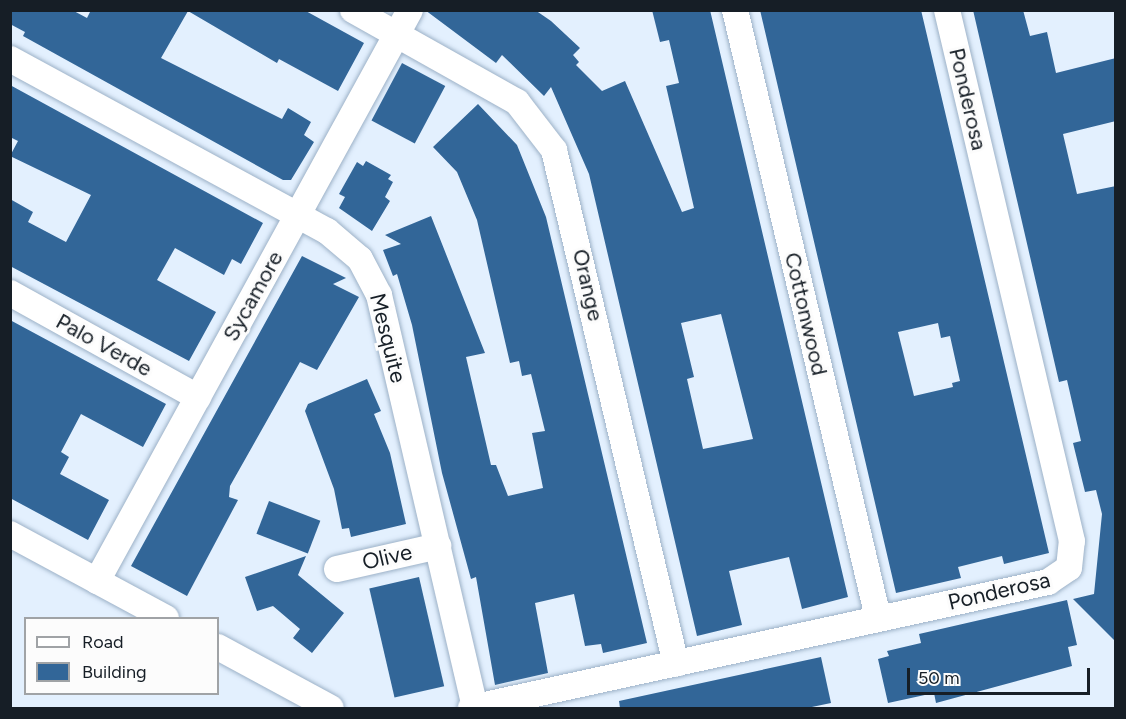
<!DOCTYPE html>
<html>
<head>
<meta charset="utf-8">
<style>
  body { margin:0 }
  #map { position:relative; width:1126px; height:719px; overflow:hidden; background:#e3f0fe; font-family:Figtree,sans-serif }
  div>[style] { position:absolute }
  .building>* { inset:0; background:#326698; transform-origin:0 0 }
  .roads { filter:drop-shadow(0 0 2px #9cb1c7) drop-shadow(0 0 2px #9cb1c7) }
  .minor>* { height:26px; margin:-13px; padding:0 13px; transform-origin:13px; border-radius:13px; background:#fff }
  span { translate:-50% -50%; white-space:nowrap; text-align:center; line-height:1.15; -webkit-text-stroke:6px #fcfcfc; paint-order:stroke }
  .street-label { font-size:22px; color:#161e26 }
  .frame { position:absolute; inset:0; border:12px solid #161e26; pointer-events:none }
  .legend { position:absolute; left:24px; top:617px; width:195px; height:78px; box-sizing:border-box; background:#fcfcfc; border:2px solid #a0a3a6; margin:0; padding:8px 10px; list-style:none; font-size:18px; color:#161e26 }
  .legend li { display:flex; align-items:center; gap:12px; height:30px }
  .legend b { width:30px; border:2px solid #a0a3a6 }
  .scale { position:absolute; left:907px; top:668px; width:183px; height:27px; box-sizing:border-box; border:3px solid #161e26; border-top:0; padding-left:8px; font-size:18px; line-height:21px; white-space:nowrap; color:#161e26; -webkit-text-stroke:4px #fcfcfc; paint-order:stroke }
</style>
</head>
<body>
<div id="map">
  <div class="building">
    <i style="clip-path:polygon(10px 10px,72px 10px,87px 18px,91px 10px,304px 10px,364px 43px,338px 91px,279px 59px,277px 63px,188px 11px,161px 58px,282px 119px,288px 108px,311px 122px,304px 135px,314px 142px,291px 180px,283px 180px,23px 36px,25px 32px,10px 24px)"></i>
    <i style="clip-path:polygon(evenodd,425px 10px,535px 10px,551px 21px,580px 48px,573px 55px,579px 62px,576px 65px,602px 91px,625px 81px,682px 212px,694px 208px,666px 86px,679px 83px,669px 40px,660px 42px,652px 10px,710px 10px,848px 597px,802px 609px,789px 557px,729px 571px,742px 625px,697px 636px,589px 174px,551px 87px,544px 96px,502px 55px,496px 63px,425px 10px,721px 314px,753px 439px,703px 449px,687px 379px,694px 377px,681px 323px,721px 314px)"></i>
    <i style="clip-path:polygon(evenodd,760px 10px,921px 10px,1049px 553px,1004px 564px,1002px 556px,958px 567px,961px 578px,896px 593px,760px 10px,938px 323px,941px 338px,950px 336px,960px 381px,952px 383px,953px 387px,914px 396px,898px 332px,938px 323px)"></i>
    <i style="clip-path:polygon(973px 10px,1023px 10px,1030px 36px,1047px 32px,1056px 73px,1116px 58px,1116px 121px,1063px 134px,1077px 194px,1116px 186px,1116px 642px,1073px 599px,1094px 594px,1102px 514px,1096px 490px,1085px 492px,1073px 443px,1081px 441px,1067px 380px,1059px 382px)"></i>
    <i style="left:402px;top:63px;width:49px;height:65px;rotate:28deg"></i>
    <i style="clip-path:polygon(10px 85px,263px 223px,241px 264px,232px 259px,224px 275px,175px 248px,157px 280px,216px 312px,189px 361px,10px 266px,10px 199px,33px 212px,28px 222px,66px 242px,91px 195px,10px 156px,18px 141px,10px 137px)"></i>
    <i style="clip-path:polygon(478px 104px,517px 145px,546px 217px,647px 643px,603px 653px,601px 644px,585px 646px,574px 594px,535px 603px,548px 673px,495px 685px,476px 577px,471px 579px,442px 473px,412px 325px,397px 274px,393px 276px,383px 250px,401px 244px,385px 235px,431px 216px,485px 353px,466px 357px,491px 465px,496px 465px,508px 496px,543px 488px,532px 433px,545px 431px,531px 374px,522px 376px,519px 361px,510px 363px,477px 220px,457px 172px,433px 147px)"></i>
    <i style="clip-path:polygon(366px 161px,391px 175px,388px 179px,393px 182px,385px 197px,390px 201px,372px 231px,339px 208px,345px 197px,339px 194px,357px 162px,363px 166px)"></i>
    <i style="clip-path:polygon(302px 256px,346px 278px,333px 284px,359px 297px,317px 370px,300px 362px,230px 486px,229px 497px,238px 500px,187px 596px,131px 566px)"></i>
    <i style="clip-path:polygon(10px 320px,166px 404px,143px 447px,81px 414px,61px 452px,69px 457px,60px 474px,109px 500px,88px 540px,10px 498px)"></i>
    <i style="clip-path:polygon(367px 379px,381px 411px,374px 414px,390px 453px,406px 524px,351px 537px,349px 528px,342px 529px,334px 489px,305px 411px,308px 404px)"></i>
    <i style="left:269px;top:501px;width:55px;height:35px;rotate:21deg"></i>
    <i style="clip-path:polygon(306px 556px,298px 575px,344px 613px,312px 653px,293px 638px,300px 629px,273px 606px,257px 611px,245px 577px)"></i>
    <i style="left:419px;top:577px;width:112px;height:51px;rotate:77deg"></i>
    <i style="clip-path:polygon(1067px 600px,1077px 645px,1068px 647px,1072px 666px,936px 703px,934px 693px,888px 703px,878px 659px,889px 656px,887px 651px,921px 643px,919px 634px)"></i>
    <i style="clip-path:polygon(821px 657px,831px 703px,807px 708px,620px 708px,619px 701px)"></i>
  </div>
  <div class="roads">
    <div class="minor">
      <i style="left:353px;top:10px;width:188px;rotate:29.3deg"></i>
      <i style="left:517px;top:102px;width:61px;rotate:52.4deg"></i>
      <i style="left:554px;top:150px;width:528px;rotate:76.65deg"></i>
      <i style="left:735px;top:10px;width:625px;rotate:76.76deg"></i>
      <i style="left:10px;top:59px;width:361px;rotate:28.5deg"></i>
      <i style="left:327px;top:231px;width:43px;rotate:40.3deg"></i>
      <i style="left:360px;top:259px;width:41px;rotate:62.2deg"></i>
      <i style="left:379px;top:295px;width:424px;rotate:76.9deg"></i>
      <i style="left:10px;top:293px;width:215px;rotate:29deg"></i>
      <i style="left:10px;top:534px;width:177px;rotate:28.3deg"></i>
      <i style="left:337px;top:569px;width:104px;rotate:-12.8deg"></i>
      <i style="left:97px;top:581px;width:651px;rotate:-61.27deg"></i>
      <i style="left:218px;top:647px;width:128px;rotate:28.4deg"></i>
      <i style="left:471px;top:708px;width:591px;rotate:-12.32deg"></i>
      <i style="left:1048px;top:582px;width:25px;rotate:-34deg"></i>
      <i style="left:1069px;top:568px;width:27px;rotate:-84deg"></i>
      <i style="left:1072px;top:541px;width:546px;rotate:-103.25deg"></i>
    </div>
  </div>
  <div class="street-label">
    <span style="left:968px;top:99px;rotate:77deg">Ponderosa</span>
    <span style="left:588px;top:285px;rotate:77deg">Orange</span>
    <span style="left:253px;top:296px;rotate:-61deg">Sycamore</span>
    <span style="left:806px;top:314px;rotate:77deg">Cottonwood</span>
    <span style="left:388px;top:338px;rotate:76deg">Mesquite</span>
    <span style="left:104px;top:345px;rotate:29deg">Palo Verde</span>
    <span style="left:387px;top:557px;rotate:-13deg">Olive</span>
    <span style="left:999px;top:591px;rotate:-13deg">Ponderosa</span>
  </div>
  <div class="frame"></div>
  <ul class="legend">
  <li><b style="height:8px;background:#fff"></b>Road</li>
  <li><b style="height:16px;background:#326698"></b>Building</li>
  </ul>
  <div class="scale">50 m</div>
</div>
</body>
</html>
